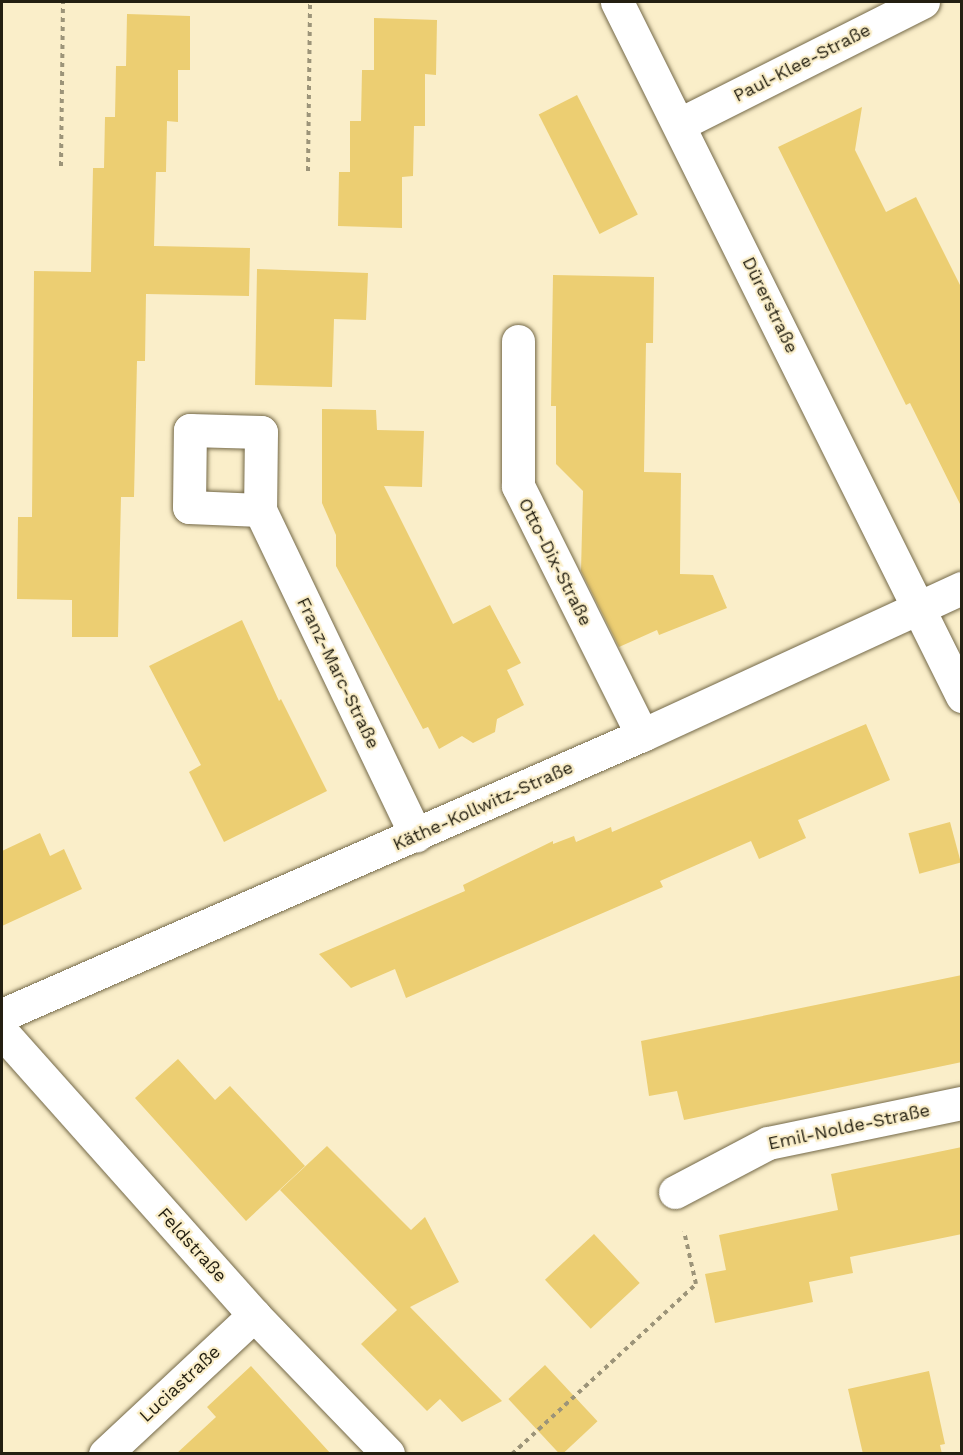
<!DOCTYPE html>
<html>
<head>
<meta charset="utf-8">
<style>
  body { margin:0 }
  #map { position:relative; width:963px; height:1455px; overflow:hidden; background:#faeec9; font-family:"Work Sans",sans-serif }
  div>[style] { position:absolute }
  .building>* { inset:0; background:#ecce72; transform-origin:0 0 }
  .path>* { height:4px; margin-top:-2px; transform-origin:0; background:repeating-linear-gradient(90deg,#9c9479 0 4.5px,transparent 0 9px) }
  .roads { filter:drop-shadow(0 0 2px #746949) drop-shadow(0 0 2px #746949) }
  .minor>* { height:33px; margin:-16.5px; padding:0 16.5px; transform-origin:16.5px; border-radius:16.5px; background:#fff }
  span { translate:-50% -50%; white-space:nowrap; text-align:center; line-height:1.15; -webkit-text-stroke:4.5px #faeec9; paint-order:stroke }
  .street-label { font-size:18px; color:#231f11 }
  .frame { position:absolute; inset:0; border:3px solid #231f11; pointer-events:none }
</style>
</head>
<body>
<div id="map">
  <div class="building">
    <i style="clip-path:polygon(127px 14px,190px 16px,190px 70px,178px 70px,178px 122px,167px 121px,166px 172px,156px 172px,154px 246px,250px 248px,249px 296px,146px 294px,145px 361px,137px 361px,134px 497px,121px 497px,118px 637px,72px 637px,72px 600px,17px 599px,18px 517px,32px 517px,34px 271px,91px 272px,93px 168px,104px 168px,105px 117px,115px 117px,116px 66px,126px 66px)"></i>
    <i style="clip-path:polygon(374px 18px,437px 20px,436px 75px,425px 74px,425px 126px,414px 126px,413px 176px,402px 177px,402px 228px,338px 226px,339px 172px,350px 172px,350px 121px,361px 121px,362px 70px,374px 70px)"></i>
    <i style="left:577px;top:95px;width:134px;height:43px;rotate:63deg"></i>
    <i style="clip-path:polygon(862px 107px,855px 150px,886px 212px,916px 197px,962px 289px,962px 508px,910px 403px,906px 405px,778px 147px)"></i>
    <i style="clip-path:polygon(257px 269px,368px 273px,366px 320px,334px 319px,332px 387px,255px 385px)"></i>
    <i style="clip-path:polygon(553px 275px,654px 277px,653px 343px,646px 343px,644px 472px,681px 473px,680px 574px,713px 575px,727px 608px,659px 635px,657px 630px,619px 647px,581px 571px,583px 491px,556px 464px,556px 406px,551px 406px)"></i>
    <i style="clip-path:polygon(322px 409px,376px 410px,377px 430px,424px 431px,422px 487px,384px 486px,453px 624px,490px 605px,521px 663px,507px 670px,524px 705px,497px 719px,495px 732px,473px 743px,462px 736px,439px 749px,428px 727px,423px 729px,336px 566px,336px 535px,322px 503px)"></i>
    <i style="clip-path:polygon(242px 620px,279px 701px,281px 699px,327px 791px,224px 842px,189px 772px,201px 765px,149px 666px)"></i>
    <i style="clip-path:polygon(866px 724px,890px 780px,798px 820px,806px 838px,759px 859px,751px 841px,660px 881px,663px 887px,406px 998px,395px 969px,351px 988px,319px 954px,465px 891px,463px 885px,553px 841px,553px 844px,574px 836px,576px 842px,611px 827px,612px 832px)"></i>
    <i style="left:950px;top:822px;width:42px;height:43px;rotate:75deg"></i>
    <i style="clip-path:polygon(40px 833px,50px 856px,64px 849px,82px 889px,2px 926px,2px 851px)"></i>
    <i style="clip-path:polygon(962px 975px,962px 1062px,684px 1120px,677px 1091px,649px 1096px,641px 1041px)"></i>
    <i style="clip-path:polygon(178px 1059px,215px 1100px,230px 1086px,305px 1166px,246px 1221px,135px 1098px)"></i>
    <i style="clip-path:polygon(327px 1146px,411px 1230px,425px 1217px,459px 1282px,410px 1307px,502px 1401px,462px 1422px,440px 1399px,427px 1411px,361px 1344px,397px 1310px,280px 1190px)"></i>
    <i style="clip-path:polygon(962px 1147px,962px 1234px,850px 1257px,853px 1273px,809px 1282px,813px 1302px,715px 1323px,705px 1274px,726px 1270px,719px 1235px,838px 1210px,831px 1174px)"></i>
    <i style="left:594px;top:1234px;width:67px;height:67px;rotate:47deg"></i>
    <i style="left:545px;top:1365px;width:77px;height:50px;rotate:47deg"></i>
    <i style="clip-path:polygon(251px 1366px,331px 1454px,176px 1454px,216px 1417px,207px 1407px)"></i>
    <i style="clip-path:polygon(929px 1371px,945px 1444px,940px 1445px,942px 1454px,863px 1454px,848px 1389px)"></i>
  </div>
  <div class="path">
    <i style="left:61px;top:166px;width:164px;rotate:-89.3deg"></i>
    <i style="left:308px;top:171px;width:169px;rotate:-89.3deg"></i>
    <i style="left:512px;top:1454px;width:251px;rotate:-42.7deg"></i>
    <i style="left:696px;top:1284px;width:54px;rotate:-102.8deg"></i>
  </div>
  <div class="roads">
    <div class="minor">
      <i style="left:617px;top:2px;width:775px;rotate:63.57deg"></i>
      <i style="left:680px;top:124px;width:272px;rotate:-26.7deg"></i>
      <i style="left:518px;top:341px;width:145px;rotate:90deg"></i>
      <i style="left:518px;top:486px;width:278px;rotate:63.5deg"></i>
      <i style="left:260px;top:510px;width:71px;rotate:-177.6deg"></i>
      <i style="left:189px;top:507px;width:77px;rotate:-89.3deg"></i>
      <i style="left:190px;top:430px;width:71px;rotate:1.6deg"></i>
      <i style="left:261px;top:432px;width:78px;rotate:90.7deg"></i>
      <i style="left:260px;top:510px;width:361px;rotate:64.4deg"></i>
      <i style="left:2px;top:1015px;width:699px;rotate:-23.63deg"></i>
      <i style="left:642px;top:735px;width:352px;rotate:-24.7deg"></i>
      <i style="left:2px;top:1032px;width:379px;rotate:48.3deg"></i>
      <i style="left:254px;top:1315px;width:193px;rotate:46deg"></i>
      <i style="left:675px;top:1192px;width:105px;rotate:-27.8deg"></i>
      <i style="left:768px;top:1143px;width:198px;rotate:-11.7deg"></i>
      <i style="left:105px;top:1454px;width:204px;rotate:-43deg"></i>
    </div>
  </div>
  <div class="street-label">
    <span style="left:802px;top:63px;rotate:-27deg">Paul-Klee-Straße</span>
    <span style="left:770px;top:305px;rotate:64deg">Dürerstraße</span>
    <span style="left:555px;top:562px;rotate:63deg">Otto-Dix-Straße</span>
    <span style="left:338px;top:673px;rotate:64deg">Franz-Marc-Straße</span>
    <span style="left:483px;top:806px;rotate:-24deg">Käthe-Kollwitz-Straße</span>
    <span style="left:849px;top:1127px;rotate:-12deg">Emil-Nolde-Straße</span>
    <span style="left:192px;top:1245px;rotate:48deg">Feldstraße</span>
    <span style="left:180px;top:1384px;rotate:-43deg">Luciastraße</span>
  </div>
  <div class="frame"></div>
</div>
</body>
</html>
